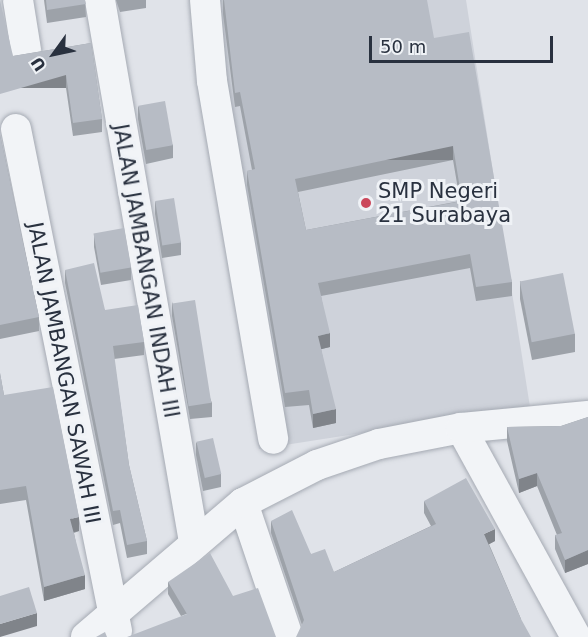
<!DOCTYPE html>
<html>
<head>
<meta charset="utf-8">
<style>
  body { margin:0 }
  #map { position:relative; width:588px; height:637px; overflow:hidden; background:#e0e3e9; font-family:"DejaVu Sans",sans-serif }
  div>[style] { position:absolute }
  .built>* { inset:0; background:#ced2da }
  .roads { filter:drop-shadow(0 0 2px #a5aab3) drop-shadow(0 0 2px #a5aab3) }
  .street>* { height:30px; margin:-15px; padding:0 15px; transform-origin:15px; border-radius:15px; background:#f2f4f7 }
  .wall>* { inset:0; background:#9da2a9 }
  .shaded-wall>* { inset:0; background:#80848a; transform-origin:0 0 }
  .building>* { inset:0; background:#b7bcc5; transform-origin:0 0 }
  .dots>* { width:16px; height:16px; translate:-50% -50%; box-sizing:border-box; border:3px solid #eff2f6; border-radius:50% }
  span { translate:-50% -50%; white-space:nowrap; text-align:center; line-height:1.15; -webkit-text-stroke:6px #eff2f6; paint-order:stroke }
  .poi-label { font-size:21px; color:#29313f }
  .left { translate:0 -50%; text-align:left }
  .street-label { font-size:21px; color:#29313f }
  .north { position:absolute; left:24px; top:24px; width:60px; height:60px; -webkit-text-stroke:4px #eff2f6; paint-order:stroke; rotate:237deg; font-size:16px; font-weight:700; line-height:24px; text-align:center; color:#29313f }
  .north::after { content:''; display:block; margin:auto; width:21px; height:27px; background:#29313f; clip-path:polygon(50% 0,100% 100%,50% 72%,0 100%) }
  .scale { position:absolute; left:369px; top:36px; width:184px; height:27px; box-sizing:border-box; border:3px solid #29313f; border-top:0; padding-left:8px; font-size:18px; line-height:21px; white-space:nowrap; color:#29313f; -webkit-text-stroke:4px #eff2f6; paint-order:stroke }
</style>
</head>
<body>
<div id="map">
  <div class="built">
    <i style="clip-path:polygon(213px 0,466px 0,530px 407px,259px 449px)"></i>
  </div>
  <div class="roads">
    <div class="street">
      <i style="left:18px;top:0;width:51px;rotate:80.9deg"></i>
      <i style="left:100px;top:0;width:550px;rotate:80.16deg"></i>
      <i style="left:205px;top:0;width:81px;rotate:85.1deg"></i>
      <i style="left:212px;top:81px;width:363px;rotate:80.3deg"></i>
      <i style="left:16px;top:129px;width:512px;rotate:78.62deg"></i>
      <i style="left:461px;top:428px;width:239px;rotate:61.2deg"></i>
      <i style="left:243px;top:503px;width:141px;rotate:71.4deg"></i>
      <i style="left:86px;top:637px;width:206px;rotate:-40.5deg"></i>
      <i style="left:243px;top:503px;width:83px;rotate:-27.2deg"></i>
      <i style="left:317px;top:465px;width:65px;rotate:-18.7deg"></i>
      <i style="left:379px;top:444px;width:84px;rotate:-11deg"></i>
      <i style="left:461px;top:428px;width:128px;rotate:-5.4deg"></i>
    </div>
  </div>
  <div class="wall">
    <i style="clip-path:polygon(44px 0,85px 0,86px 17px,47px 23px)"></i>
    <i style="clip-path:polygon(116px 0,146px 0,146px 8px,120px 12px)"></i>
    <i style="clip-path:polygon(evenodd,223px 0,434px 38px,512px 282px,512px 296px,476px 301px,470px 268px,321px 296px,330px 347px,321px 349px,336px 423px,313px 428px,309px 405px,285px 407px,247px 185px,247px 171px,252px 170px,240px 106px,235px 107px,223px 14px,223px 0,453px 160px,460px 201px,306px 230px,298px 192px,453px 160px)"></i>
    <i style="clip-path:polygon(91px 43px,102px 119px,102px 132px,73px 136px,66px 88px,13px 56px)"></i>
    <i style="clip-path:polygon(138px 106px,173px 145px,173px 158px,146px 164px,138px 119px)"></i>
    <i style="clip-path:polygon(0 135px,39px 317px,39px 331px,0 339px)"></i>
    <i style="clip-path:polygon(155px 201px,181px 242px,181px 255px,162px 258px,155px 214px)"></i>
    <i style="clip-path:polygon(94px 234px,131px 267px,131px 280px,101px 285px,94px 247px)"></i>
    <i style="clip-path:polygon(65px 270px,105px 310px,144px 342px,144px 355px,114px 359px,129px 465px,147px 541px,147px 554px,127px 558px,120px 523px,113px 525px,65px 283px)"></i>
    <i style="clip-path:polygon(520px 281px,575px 334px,575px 352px,532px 360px,520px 299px)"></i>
    <i style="clip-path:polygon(172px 302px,212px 403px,212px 417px,190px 419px,172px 316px)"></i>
    <i style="clip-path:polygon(0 373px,4px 395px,79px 531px,74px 533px,85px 589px,44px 601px,26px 500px,0 504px)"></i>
    <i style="clip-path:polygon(588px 417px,588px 564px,565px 573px,555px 549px,555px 535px,557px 535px,537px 486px,519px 493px,507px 441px,507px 427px,561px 426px)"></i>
    <i style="clip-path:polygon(196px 442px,221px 474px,221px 487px,203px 491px,196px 455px)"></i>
    <i style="clip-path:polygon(424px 501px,495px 541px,489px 544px,521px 619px,302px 625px,271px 533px,271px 521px,311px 554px,334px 572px,431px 526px,424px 513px)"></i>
    <i style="clip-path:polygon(168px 582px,233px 596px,181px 616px,168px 594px)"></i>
  </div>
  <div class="shaded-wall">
    <i style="left:66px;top:75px;width:13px;height:69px;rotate:90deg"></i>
    <i style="left:453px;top:146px;width:14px;height:161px;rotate:90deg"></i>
    <i style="clip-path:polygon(330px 333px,330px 347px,318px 350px,318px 336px)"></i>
    <i style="clip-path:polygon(336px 409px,336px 423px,313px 428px,313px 414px)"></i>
    <i style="clip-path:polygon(537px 473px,537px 486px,519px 493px,519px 479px)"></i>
    <i style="clip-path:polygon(79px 517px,79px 531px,70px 533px,70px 519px)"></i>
    <i style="clip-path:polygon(495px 529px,495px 541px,484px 547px,484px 534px)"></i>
    <i style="clip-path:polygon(588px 550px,588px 564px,565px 573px,565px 560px)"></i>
    <i style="clip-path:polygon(85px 575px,85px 589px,44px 601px,44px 587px)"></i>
    <i style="clip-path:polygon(37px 613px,37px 626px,0 637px,0 624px)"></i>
  </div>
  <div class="building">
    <i style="clip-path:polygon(0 0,13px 56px,91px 43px,102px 119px,73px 123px,66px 75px,0 94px)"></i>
    <i style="clip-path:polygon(46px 0,85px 0,86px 4px,47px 10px)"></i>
    <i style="clip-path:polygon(evenodd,224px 0,427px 0,434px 38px,469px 32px,512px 282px,476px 287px,470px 254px,318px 283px,330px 333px,318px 336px,336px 409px,313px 414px,309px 390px,285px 393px,247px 171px,255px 169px,240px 92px,235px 93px,224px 0,453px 146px,462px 201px,306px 230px,295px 179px,453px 146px)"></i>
    <i style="left:165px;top:101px;width:45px;height:27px;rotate:80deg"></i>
    <i style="clip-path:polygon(0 135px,39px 317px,0 325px)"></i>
    <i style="left:174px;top:198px;width:45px;height:19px;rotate:81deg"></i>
    <i style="left:124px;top:228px;width:40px;height:31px;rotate:80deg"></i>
    <i style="clip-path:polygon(94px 263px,105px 310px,138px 305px,144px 342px,113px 346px,129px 465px,147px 541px,127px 545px,120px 510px,113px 511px,65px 270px)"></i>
    <i style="left:563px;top:273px;width:62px;height:44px;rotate:79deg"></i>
    <i style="left:195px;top:300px;width:104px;height:23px;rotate:81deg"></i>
    <i style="clip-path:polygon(0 373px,4px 395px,53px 387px,79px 517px,70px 519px,85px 575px,44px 587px,26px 486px,0 490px)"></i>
    <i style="clip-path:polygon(588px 417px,588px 550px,565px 560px,555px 535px,562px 533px,537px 473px,519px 479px,507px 427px,561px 426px)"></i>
    <i style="left:213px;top:438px;width:37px;height:17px;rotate:77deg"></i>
    <i style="clip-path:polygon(466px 478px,495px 529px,484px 534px,521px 619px,531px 637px,296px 637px,304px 620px,271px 521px,292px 510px,311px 554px,325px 549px,334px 572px,436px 524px,424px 501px)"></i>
    <i style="clip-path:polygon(210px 553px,233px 596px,258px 588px,276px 637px,127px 637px,187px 614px,168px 582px)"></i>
    <i style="clip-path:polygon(29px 587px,37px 613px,0 624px,0 596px)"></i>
    <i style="clip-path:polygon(105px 632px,107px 637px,96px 637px)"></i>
  </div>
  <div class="dots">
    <i style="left:366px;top:203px;background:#cb475b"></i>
  </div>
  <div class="poi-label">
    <span class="left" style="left:378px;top:203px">SMP Negeri<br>21 Surabaya</span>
  </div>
  <div class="street-label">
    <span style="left:146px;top:271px;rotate:80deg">JALAN JAMBANGAN INDAH III</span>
    <span style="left:64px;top:373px;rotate:79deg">JALAN JAMBANGAN SAWAH III</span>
  </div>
  <div class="north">U</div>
  <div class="scale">50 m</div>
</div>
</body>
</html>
